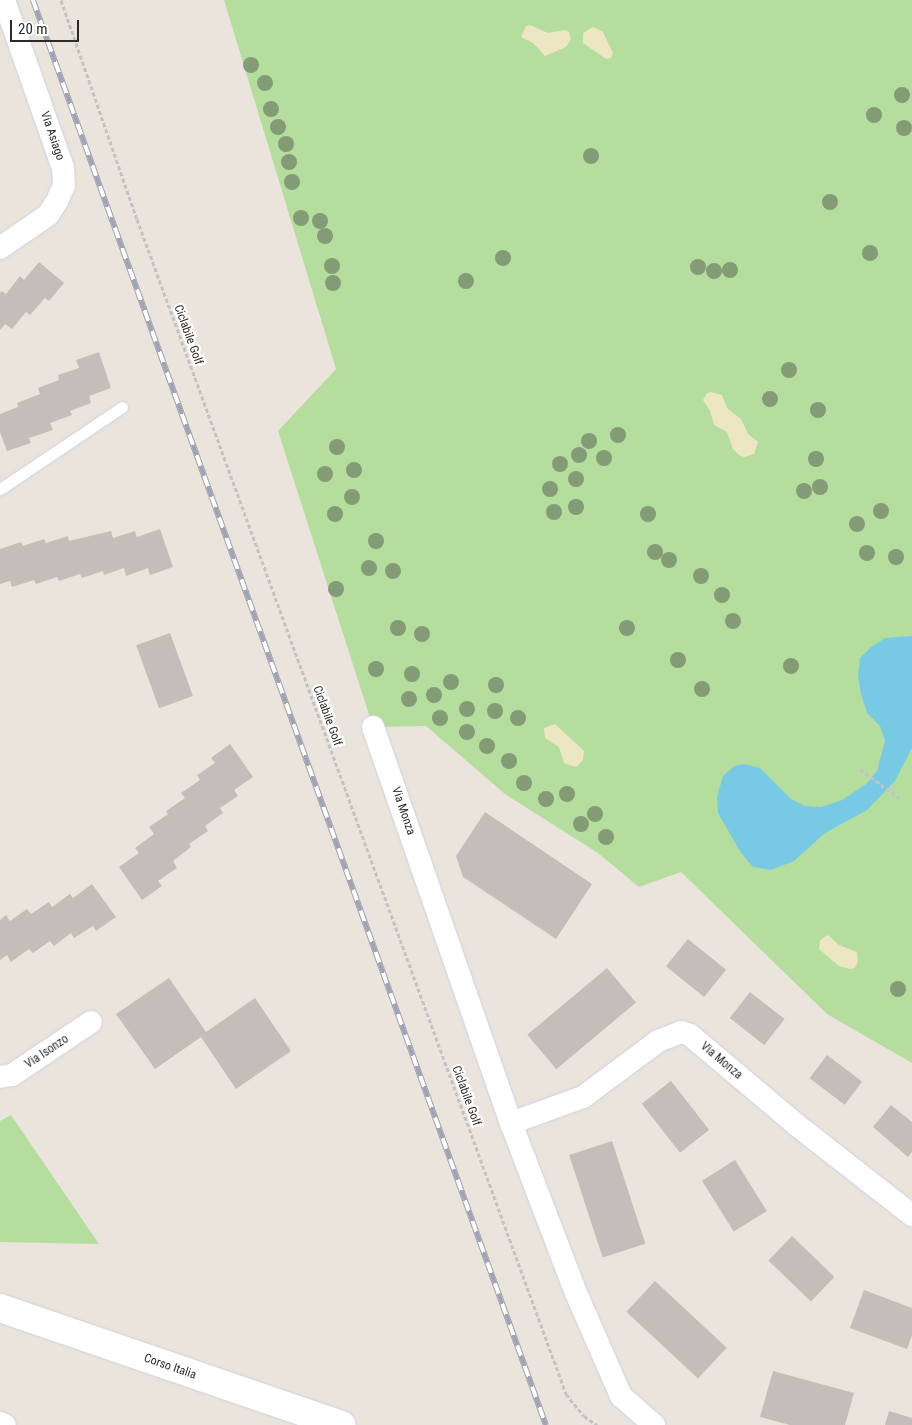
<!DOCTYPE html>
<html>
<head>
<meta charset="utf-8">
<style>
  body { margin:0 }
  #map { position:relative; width:912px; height:1425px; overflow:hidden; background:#ebe4dd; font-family:"Roboto Condensed",sans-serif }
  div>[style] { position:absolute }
  .green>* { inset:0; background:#b5dd9e }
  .sand>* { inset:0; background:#ede6c2 }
  .water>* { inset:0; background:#78cae4 }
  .building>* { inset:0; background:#c3beb9; transform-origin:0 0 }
  .path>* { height:3px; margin-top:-1.5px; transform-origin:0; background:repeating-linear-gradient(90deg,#c3c3c3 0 4px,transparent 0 6.5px) }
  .roads { filter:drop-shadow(0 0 1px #cfd2dd) drop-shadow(0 0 1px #cfd2dd) }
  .service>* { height:11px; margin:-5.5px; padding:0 5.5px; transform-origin:5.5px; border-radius:5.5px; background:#fff }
  .minor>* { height:22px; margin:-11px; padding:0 11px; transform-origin:11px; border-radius:11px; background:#fff }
  .secondary>* { height:28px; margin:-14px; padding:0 14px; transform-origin:14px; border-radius:14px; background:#fff }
  .rail>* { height:5.5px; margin-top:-2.75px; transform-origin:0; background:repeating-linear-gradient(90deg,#fff 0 11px,#a0a3b2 0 22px); box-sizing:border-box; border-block:1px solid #a0a3b2 }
  .trees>* { width:16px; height:16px; margin:-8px; border-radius:50%; background:#849c75 }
  span { translate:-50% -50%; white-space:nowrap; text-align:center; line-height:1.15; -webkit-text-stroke:4.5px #fff; paint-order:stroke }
  .street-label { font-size:12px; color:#2a2a2a }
  .scale { position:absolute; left:10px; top:20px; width:69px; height:22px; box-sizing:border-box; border:2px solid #2a2a2a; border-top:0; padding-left:6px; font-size:15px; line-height:18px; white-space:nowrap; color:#2a2a2a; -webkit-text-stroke:4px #fff; paint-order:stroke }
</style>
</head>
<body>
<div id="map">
  <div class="green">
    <i style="clip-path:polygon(224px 0,912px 0,912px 1063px,827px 1014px,681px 872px,639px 887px,598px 853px,505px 794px,426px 726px,373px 727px,278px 431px,336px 369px)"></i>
    <i style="clip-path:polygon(11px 1115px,99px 1244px,0 1242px,0 1121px)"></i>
  </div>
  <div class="sand">
    <i style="clip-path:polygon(530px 25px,548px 33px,565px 30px,569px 32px,571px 39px,566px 47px,545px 56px,533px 43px,521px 37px,526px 26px)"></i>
    <i style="clip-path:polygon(593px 27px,603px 32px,613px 53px,611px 58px,606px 59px,583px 43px,583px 33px)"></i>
    <i style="clip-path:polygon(711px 392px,722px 395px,727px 408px,741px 419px,748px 434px,758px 442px,754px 454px,744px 457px,739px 455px,733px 449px,727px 432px,714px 425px,710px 411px,703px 400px,707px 393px)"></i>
    <i style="clip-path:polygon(555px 724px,584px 751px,583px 760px,576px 767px,564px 763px,559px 747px,545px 738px,544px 728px)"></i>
    <i style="clip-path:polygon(828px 935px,839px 945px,857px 952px,858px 961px,855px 968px,850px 969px,839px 966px,819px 949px,820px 940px)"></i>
  </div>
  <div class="water">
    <i style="clip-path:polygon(912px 636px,912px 748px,895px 781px,867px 810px,825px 833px,794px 861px,771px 870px,753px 867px,741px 853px,718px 813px,717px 797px,723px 776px,734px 766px,744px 764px,760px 768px,791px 799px,805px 806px,821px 807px,842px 800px,866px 784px,877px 771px,885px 741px,880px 726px,867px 713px,861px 694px,858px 676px,860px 658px,871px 647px,885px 638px)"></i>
  </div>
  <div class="building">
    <i style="clip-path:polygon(39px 262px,64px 283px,49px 301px,45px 298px,30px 315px,26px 312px,12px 329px,5px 324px,0 330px,0 293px,2px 291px,6px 294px,20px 276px,24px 280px)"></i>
    <i style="clip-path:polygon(99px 352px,111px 388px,89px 396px,91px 403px,70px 411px,72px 415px,50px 423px,53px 430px,29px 438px,31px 443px,7px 451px,0 432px,0 414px,18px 407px,17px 403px,40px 394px,38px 388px,59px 380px,58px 375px,79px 368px,76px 360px)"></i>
    <i style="clip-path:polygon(160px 529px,173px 567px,150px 575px,148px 568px,126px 576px,124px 568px,104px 575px,103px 571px,82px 578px,80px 574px,59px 581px,57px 577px,36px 584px,34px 580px,12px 587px,10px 581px,0 584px,0 549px,21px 542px,23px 546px,44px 539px,46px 543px,68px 536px,69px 541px,111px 531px,113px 538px,135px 531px,137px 537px)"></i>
    <i style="left:170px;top:633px;width:67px;height:36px;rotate:70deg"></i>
    <i style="clip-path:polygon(230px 744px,253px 777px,234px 790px,238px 796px,220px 808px,223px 813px,205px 826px,208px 831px,189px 844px,191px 847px,173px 861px,177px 868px,158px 881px,162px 886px,142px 900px,119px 867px,139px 853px,135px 848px,154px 834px,149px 827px,168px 814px,166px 811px,185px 798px,181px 793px,200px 780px,197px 775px,215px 763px,211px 758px)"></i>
    <i style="clip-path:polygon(485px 812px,592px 884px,556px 939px,463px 877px,456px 856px)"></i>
    <i style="clip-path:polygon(92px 884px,116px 917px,96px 931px,93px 926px,74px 938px,71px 933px,54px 946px,50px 941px,33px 953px,29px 949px,11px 962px,7px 955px,0 960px,0 920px,6px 915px,10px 921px,27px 909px,31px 914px,49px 902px,52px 907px,70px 894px,73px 898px)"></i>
    <i style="left:688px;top:939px;width:49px;height:35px;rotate:39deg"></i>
    <i style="left:607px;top:968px;width:45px;height:104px;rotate:50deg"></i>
    <i style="clip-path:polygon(169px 978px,206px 1032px,255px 998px,291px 1051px,236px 1089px,201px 1037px,155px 1069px,116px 1014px)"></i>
    <i style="left:750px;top:992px;width:44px;height:33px;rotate:38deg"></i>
    <i style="left:827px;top:1055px;width:44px;height:29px;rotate:37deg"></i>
    <i style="left:671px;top:1081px;width:62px;height:37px;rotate:52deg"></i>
    <i style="clip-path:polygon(891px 1105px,912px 1122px,912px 1152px,908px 1157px,873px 1127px)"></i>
    <i style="left:612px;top:1141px;width:108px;height:45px;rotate:72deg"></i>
    <i style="left:735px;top:1160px;width:60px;height:39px;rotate:58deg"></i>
    <i style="left:792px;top:1236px;width:59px;height:34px;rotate:44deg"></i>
    <i style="left:655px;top:1281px;width:98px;height:42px;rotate:43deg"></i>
    <i style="clip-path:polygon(864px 1290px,912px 1308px,912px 1335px,907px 1349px,850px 1328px)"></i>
    <i style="clip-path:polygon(773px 1371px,854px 1393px,845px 1425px,790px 1425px,760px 1417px)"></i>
    <i style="clip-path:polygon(889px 1411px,912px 1418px,912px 1425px,885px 1425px)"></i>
  </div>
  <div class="path">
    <i style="left:61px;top:0;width:232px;rotate:70.9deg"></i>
    <i style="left:137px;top:219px;width:1251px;rotate:69.94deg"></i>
    <i style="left:566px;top:1394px;width:28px;rotate:51deg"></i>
    <i style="left:584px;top:1416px;width:16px;rotate:35deg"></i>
    <i style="left:860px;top:769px;width:49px;rotate:36.6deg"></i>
  </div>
  <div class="roads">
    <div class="service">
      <i style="left:0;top:489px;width:147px;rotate:-33.9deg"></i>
    </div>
    <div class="minor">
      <i style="left:0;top:248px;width:58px;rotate:-34.5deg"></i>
      <i style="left:48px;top:215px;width:17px;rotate:-57deg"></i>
      <i style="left:57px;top:201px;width:17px;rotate:-66deg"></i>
      <i style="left:64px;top:185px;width:17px;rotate:-93deg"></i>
      <i style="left:63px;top:168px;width:178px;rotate:-109.4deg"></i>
      <i style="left:373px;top:727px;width:419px;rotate:70.8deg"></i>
      <i style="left:511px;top:1123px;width:182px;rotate:69.1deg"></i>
      <i style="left:576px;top:1293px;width:112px;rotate:66.4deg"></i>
      <i style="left:621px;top:1396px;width:44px;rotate:41.3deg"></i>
      <i style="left:0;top:1077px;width:12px;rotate:-9deg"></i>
      <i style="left:12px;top:1075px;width:95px;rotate:-33.9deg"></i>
      <i style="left:511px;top:1123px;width:77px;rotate:-19.9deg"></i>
      <i style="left:583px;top:1097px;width:94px;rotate:-36.7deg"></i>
      <i style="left:658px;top:1041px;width:25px;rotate:-21deg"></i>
      <i style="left:681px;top:1032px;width:9px;rotate:18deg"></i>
      <i style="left:690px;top:1035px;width:141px;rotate:40.1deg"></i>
      <i style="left:798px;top:1126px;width:145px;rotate:38deg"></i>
      <i style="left:0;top:1423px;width:5px;rotate:22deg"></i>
    </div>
    <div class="secondary">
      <i style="left:0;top:1308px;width:361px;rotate:18.9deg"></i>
    </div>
  </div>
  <div class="rail">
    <i style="left:33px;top:0;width:1515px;rotate:70.2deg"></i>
  </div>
  <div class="trees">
    <i style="left:251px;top:65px"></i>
    <i style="left:265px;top:83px"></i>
    <i style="left:902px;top:95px"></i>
    <i style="left:271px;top:109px"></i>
    <i style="left:874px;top:115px"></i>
    <i style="left:278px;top:127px"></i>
    <i style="left:904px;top:128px"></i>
    <i style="left:286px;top:144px"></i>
    <i style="left:591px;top:156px"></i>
    <i style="left:289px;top:162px"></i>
    <i style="left:292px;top:182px"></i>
    <i style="left:830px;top:202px"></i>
    <i style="left:301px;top:218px"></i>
    <i style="left:320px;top:221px"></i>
    <i style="left:325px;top:236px"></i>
    <i style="left:870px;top:253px"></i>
    <i style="left:503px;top:258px"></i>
    <i style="left:332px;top:266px"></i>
    <i style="left:698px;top:267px"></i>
    <i style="left:730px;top:270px"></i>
    <i style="left:714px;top:271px"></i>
    <i style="left:466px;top:281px"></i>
    <i style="left:333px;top:283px"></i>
    <i style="left:789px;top:370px"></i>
    <i style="left:770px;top:399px"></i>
    <i style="left:818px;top:410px"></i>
    <i style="left:618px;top:435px"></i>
    <i style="left:589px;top:441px"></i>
    <i style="left:337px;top:447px"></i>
    <i style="left:579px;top:455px"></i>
    <i style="left:604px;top:458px"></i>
    <i style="left:816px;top:459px"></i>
    <i style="left:560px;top:464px"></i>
    <i style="left:354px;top:470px"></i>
    <i style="left:325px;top:474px"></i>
    <i style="left:576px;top:479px"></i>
    <i style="left:820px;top:487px"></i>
    <i style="left:550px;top:489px"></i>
    <i style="left:804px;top:491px"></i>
    <i style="left:352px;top:497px"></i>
    <i style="left:576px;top:507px"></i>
    <i style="left:881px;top:511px"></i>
    <i style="left:554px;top:512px"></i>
    <i style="left:335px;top:514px"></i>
    <i style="left:648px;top:514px"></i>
    <i style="left:857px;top:524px"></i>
    <i style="left:376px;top:541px"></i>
    <i style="left:655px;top:552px"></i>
    <i style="left:867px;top:553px"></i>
    <i style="left:896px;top:557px"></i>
    <i style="left:669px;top:560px"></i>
    <i style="left:369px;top:568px"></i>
    <i style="left:393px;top:571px"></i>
    <i style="left:701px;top:576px"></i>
    <i style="left:336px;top:589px"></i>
    <i style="left:722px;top:595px"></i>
    <i style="left:733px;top:621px"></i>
    <i style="left:398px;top:628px"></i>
    <i style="left:627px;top:628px"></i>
    <i style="left:422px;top:634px"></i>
    <i style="left:678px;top:660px"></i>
    <i style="left:791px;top:666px"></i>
    <i style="left:376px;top:669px"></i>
    <i style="left:412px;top:674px"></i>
    <i style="left:451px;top:682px"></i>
    <i style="left:496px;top:685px"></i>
    <i style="left:702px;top:689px"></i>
    <i style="left:434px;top:695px"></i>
    <i style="left:409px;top:699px"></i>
    <i style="left:467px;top:709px"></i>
    <i style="left:495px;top:711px"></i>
    <i style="left:440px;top:718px"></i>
    <i style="left:518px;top:718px"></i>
    <i style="left:467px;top:732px"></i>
    <i style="left:487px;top:746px"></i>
    <i style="left:509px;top:761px"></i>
    <i style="left:524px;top:783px"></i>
    <i style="left:567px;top:794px"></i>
    <i style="left:546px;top:799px"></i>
    <i style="left:595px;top:814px"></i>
    <i style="left:581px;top:824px"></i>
    <i style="left:606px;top:837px"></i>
    <i style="left:898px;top:989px"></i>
  </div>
  <div class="street-label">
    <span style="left:52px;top:136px;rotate:71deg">Via Asiago</span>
    <span style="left:188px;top:335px;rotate:70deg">Ciclabile Golf</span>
    <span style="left:327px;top:716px;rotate:70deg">Ciclabile Golf</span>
    <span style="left:403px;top:811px;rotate:71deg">Via Monza</span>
    <span style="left:47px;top:1052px;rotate:-34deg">Via Isonzo</span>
    <span style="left:721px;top:1061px;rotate:40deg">Via Monza</span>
    <span style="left:466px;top:1096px;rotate:70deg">Ciclabile Golf</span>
    <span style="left:170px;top:1367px;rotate:19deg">Corso Italia</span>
  </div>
  <div class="scale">20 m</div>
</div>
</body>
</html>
